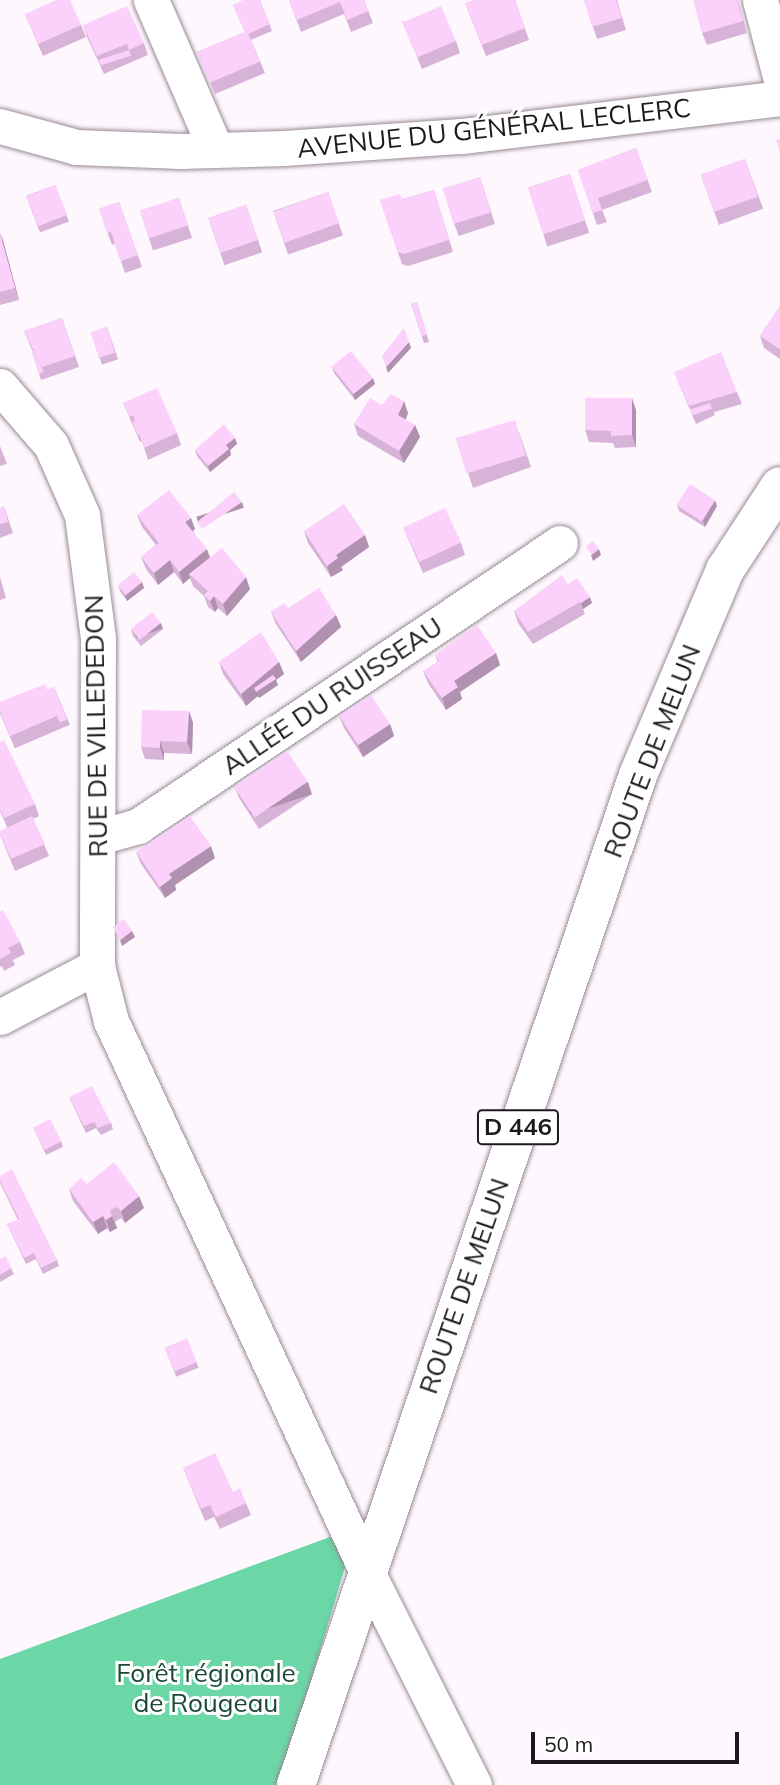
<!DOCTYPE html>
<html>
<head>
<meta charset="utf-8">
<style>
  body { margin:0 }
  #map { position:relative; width:780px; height:1785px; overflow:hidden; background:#fef8fe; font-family:Mulish,sans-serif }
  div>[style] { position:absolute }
  .forest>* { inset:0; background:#6bd6a6 }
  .roads { filter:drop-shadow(0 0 2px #988a97) drop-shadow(0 0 2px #988a97) }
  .minor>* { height:35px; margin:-17.5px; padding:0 17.5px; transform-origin:17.5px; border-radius:17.5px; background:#fff }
  .major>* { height:38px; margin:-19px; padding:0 19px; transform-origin:19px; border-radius:19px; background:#fff }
  .wall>* { inset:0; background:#d8b3d8; transform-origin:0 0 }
  .shaded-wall>* { inset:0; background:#b092b0; transform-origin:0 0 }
  .building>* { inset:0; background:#fbd0fb; transform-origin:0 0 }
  span { translate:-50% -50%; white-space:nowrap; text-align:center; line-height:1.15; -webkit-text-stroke:6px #fff; paint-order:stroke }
  .shield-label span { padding:2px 5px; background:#fff; border:2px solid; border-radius:5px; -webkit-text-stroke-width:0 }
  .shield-label { font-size:24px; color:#1e191e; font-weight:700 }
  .street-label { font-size:26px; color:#1e191e }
  .park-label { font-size:26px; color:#1a4834 }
  .scale { position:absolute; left:531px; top:1732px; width:208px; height:32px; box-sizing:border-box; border:4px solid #1e191e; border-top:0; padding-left:9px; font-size:21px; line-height:24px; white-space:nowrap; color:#1e191e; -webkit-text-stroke:5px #fff; paint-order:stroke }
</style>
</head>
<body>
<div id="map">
  <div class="forest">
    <i style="clip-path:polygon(357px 1527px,280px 1785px,0 1785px,0 1659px)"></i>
  </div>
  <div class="roads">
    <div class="minor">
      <i style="left:151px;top:0;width:163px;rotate:66.6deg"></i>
      <i style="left:760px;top:0;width:79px;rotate:75.3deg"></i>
      <i style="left:0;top:126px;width:79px;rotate:15.4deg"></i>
      <i style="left:76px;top:147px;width:105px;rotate:2.2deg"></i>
      <i style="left:181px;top:151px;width:103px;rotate:-1.7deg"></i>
      <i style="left:284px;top:148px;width:178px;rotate:-3.9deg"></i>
      <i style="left:462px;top:136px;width:320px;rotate:-6.8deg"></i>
      <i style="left:0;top:386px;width:78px;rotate:49.2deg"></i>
      <i style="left:51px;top:445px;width:77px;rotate:66.1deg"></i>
      <i style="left:82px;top:515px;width:125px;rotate:82.6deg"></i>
      <i style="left:98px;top:639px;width:327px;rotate:90.2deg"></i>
      <i style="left:97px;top:966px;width:57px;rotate:75.7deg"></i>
      <i style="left:111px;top:1021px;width:608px;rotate:65.08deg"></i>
      <i style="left:367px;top:1572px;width:238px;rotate:63.3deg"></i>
      <i style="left:99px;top:837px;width:41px;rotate:-15.8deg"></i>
      <i style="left:138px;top:826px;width:508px;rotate:-33.85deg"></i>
      <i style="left:0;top:1017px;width:110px;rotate:-27.7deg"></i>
    </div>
    <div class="major">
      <i style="left:296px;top:1785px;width:1066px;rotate:-71.29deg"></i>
      <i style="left:638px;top:775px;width:223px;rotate:-67deg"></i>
      <i style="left:725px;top:570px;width:100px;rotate:-56.8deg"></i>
    </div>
  </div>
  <div class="wall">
    <i style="clip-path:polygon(260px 0,272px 31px,251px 40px,265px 73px,215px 94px,197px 52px,245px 32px,233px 5px)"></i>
    <i style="clip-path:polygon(289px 0,364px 0,373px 23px,351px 32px,344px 14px,301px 32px)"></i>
    <i style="clip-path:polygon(515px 0,529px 40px,486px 56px,465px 3px)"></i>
    <i style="clip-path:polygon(584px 0,617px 0,626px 30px,597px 39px)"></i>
    <i style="clip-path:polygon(738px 0,747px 33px,707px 45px,702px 33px)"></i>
    <i style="clip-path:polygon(25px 14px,81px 25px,86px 37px,43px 56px)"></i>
    <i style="clip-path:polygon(402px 21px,456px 41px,460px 53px,422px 69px)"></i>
    <i style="clip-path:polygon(83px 25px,144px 43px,148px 55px,104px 74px,87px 37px)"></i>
    <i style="clip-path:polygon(636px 148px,652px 192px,602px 210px,607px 222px,597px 225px,578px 170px)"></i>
    <i style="left:745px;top:159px;width:53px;height:47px;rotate:70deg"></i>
    <i style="left:570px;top:174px;width:62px;height:44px;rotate:72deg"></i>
    <i style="clip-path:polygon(480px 177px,495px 224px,459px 236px,454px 224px)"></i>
    <i style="left:55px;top:185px;width:39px;height:31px;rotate:69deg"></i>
    <i style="clip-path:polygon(434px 190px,453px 252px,408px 266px,402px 264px,380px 200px,402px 199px)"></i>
    <i style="left:328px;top:192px;width:46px;height:58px;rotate:71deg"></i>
    <i style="left:179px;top:198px;width:42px;height:41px;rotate:72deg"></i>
    <i style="clip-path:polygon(119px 202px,142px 267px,125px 273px,115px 244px,112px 245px,99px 209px)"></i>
    <i style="left:246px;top:205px;width:50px;height:40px;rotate:71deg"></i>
    <i style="clip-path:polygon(0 233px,19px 300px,0 305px)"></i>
    <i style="clip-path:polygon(417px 302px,429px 342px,424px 343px,411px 304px)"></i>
    <i style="clip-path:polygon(780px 306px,780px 359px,764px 348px,760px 336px)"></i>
    <i style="clip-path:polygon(62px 318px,79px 367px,41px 380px,32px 352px,33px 352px,24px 331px)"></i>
    <i style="left:107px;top:327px;width:34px;height:17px;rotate:71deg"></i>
    <i style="clip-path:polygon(332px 367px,373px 378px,375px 384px,355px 400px,334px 373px)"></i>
    <i style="clip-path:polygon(674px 372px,737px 392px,742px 404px,714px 412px,715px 415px,696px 424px)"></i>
    <i style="clip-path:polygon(123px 403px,177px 433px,181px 445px,148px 460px,142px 441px,140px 442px)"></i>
    <i style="clip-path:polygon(382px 405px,408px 413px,405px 420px,415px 425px,420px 437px,404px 463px,358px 436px,354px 424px)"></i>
    <i style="clip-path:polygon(636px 410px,636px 447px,615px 448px,613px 443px,589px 442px,585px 430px)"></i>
    <i style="clip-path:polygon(519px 432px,531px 467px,473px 488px,456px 438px)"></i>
    <i style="clip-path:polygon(235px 438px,237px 444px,230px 450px,231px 455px,210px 472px,197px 456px,195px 450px)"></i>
    <i style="clip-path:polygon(0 446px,7px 464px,0 466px)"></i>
    <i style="clip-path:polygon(677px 505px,717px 506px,705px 527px,679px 511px)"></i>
    <i style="clip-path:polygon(4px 506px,13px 533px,0 538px,0 508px)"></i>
    <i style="clip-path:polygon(137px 515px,195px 529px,193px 531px,210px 557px,250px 589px,227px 616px,218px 608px,215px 612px,208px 607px,204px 596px,193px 586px,190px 578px,183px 584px,174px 572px,158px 585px,146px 569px,141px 557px,156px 545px,142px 527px)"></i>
    <i style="clip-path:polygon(403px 527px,461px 543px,465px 555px,423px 573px)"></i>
    <i style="clip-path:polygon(304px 531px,365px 535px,369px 547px,341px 567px,343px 570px,331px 577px,308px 543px)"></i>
    <i style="clip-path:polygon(0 577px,6px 598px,0 600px)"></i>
    <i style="clip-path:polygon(142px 582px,144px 588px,127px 601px,120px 591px,118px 585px)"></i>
    <i style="clip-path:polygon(568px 584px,592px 603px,583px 609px,585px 614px,533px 644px,518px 623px,514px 611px)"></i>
    <i style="clip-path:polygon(288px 608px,336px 615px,341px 627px,301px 662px,276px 624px,271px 612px)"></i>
    <i style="clip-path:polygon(131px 629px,163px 629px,141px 646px,133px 636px)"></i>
    <i style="clip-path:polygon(496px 653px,500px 665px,460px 692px,462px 699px,446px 710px,428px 683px,423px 671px,438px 662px,435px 655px)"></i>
    <i style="clip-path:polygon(219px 662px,279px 662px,284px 674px,276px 680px,278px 685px,259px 698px,257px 696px,246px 706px,223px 674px)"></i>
    <i style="left:54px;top:687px;width:41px;height:60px;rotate:67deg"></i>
    <i style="clip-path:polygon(189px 711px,193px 723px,192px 754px,164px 753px,164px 760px,145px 759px,141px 747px)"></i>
    <i style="clip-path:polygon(339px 716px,390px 724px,394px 736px,363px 757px,344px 728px)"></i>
    <i style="clip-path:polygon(0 742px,35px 804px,39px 816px,33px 819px,49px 856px,15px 871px,0 835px,7px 827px,0 811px)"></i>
    <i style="clip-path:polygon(234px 786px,312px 794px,259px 829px,239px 798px)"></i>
    <i style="clip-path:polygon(136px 852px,215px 858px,175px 885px,176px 890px,165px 898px,141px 864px)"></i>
    <i style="clip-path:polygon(0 912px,20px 942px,25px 954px,13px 960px,15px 965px,4px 971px,2px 966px,0 967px)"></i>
    <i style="clip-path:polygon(69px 1097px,111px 1123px,113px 1129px,101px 1135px,96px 1128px,86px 1133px)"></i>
    <i style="clip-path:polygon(33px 1127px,61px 1141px,63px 1147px,46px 1155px)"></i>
    <i style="clip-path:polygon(0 1176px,57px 1260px,59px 1266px,43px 1274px,36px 1259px,26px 1264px,7px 1224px,18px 1220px,0 1183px)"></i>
    <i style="clip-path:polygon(87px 1184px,144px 1208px,125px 1223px,121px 1218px,115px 1222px,117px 1228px,110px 1232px,107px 1228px,98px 1234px,73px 1201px,69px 1189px)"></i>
    <i style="clip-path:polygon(0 1259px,11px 1268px,14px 1274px,0 1282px)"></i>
    <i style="left:187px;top:1339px;width:31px;height:24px;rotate:68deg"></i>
    <i style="clip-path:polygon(183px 1468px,233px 1492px,246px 1503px,251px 1515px,220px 1529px,214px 1517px,205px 1521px)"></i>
  </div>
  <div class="shaded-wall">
    <i style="clip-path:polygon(0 233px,3px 240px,19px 300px,15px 288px)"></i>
    <i style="clip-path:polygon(409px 342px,411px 348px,388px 373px,386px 367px)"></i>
    <i style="clip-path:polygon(373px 378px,375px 384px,355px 400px,353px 394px)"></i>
    <i style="clip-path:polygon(632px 398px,636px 410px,636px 447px,632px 435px)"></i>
    <i style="clip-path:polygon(404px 401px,408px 413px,403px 427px,398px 415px)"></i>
    <i style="clip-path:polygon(415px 425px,420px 437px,404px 463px,399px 451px)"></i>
    <i style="clip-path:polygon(235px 438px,237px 444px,230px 450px,231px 455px,210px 472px,208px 466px,226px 445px)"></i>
    <i style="clip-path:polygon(715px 500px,717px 506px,705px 527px,703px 521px)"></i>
    <i style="left:242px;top:502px;width:6px;height:48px;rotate:72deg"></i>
    <i style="clip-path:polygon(191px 518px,195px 529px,189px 534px,185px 522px)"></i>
    <i style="clip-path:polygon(365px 535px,369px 547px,341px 567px,343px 570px,331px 577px,327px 566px,336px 555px)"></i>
    <i style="clip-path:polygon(207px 549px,211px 561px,189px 574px,190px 578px,183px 584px,179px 572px)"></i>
    <i style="clip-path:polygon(599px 549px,601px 555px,593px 561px,591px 555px)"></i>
    <i style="clip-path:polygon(170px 560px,174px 572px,158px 585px,154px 573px)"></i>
    <i style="clip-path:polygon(246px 577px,250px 589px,227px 616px,223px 604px)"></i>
    <i style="clip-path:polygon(142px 582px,144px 588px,127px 601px,125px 595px)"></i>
    <i style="clip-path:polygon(214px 596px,218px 608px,215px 612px,210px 601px)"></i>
    <i style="clip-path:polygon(590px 597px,592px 603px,583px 609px,581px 603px)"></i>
    <i style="clip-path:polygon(336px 615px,341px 627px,301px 662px,296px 651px)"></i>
    <i style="left:161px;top:623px;width:6px;height:28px;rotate:72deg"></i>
    <i style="clip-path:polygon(496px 653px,500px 665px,460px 692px,462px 699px,446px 710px,442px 698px,454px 681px)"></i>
    <i style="clip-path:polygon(279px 662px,284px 674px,276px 680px,278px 685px,259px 698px,258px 696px,246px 706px,241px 694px)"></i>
    <i style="clip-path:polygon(189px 711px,193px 723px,192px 754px,187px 742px)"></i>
    <i style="clip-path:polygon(390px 724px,394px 736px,363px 757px,358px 745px)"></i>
    <i style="clip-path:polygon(160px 741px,164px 753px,164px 760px,160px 748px)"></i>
    <i style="left:308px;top:782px;width:13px;height:64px;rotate:72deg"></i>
    <i style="clip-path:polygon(211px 846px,215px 858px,175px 885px,176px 890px,165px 898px,160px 887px,169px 874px)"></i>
    <i style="clip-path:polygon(132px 931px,135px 937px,122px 946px,120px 940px)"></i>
    <i style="clip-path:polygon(139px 1196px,144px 1208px,125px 1223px,121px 1211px)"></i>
    <i style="clip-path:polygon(103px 1216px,107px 1228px,98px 1234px,93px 1222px)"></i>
    <i style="clip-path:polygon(112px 1216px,117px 1228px,110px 1232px,106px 1220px)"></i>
  </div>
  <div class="building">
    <i style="clip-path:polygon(56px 0,70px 0,81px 25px,38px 44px,25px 14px)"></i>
    <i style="clip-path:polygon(243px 0,260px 0,270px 24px,248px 34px,247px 31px,245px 32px,233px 5px)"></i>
    <i style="clip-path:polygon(289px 0,364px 0,369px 11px,347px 20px,340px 2px,297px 20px)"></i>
    <i style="clip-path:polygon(474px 0,515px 0,525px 28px,482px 45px,465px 3px)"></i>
    <i style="clip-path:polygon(584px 0,616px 0,622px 18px,592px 27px)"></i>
    <i style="clip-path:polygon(693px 0,737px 0,743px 21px,702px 33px)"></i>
    <i style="clip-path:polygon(127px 6px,144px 43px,129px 50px,127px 44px,97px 56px,83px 25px)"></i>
    <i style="left:441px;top:6px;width:38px;height:42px;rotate:67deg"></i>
    <i style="left:247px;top:31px;width:33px;height:54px;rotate:67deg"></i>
    <i style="left:129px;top:50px;width:6px;height:32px;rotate:72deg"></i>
    <i style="clip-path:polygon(780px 139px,780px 153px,776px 140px)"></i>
    <i style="clip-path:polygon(636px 148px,648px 180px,598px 198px,602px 210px,593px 213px,578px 170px)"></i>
    <i style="left:745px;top:159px;width:40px;height:47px;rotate:71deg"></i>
    <i style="left:570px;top:174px;width:49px;height:44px;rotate:72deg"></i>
    <i style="left:480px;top:177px;width:37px;height:39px;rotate:73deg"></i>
    <i style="left:55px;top:185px;width:32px;height:31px;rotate:68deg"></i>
    <i style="clip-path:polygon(434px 190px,449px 240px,404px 254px,398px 252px,380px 200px,400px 194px,402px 199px)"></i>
    <i style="left:328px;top:192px;width:33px;height:58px;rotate:70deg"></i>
    <i style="left:179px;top:198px;width:29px;height:41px;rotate:72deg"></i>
    <i style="clip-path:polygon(119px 202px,138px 255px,121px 261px,111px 232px,107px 233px,99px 209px)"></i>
    <i style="left:246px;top:205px;width:37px;height:40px;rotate:71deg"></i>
    <i style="clip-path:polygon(0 234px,15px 288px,0 292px)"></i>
    <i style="left:417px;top:302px;width:34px;height:6px;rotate:73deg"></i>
    <i style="clip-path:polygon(780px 306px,780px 348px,779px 349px,760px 336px)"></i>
    <i style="clip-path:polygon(62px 318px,75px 356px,42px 367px,24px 331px)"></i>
    <i style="left:107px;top:327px;width:27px;height:17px;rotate:73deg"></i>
    <i style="clip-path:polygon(404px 328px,409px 342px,386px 367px,382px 356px)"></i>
    <i style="clip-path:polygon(34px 351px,44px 372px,39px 374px,32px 352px)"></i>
    <i style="left:351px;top:351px;width:35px;height:25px;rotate:51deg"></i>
    <i style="clip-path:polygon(721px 352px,737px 392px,689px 406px,674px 372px)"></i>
    <i style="clip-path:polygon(157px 388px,177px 433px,144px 448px,133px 415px,129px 417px,123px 403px)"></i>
    <i style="clip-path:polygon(391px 394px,404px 401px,398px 415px,415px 425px,399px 451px,354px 424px,370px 398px,382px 405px)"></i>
    <i style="clip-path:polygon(585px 398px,632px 398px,632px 435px,611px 436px,611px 431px,585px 430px)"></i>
    <i style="left:710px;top:403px;width:6px;height:21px;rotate:72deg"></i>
    <i style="left:515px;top:420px;width:37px;height:62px;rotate:73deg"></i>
    <i style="clip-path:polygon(135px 421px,140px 435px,138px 436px,132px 422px)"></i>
    <i style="clip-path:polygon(224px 424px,235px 438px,226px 445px,229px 449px,208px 466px,195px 450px)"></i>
    <i style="left:690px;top:484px;width:30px;height:25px;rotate:33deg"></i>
    <i style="clip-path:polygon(169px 490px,191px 518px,185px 522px,207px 549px,179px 572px,170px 560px,154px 573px,141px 557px,159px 543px,137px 515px)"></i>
    <i style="clip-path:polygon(234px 492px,242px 502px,202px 529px,197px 522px)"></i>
    <i style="clip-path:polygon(344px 504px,365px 535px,336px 555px,338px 558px,327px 566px,304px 531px)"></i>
    <i style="clip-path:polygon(4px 506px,8px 522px,0 524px,0 508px)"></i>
    <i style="left:445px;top:508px;width:38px;height:46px;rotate:65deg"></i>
    <i style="left:593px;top:541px;width:10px;height:9px;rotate:53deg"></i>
    <i style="clip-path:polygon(222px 548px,246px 577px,223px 604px,214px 596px,210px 601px,204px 595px,208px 591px,189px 574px)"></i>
    <i style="left:134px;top:572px;width:13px;height:21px;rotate:51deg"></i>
    <i style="clip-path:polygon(562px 575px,580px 602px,528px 632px,514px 611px)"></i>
    <i style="left:577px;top:578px;width:23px;height:11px;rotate:56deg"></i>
    <i style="clip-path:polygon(319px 588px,336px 615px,296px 651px,271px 612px,284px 603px,288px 608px)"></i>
    <i style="left:152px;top:612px;width:14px;height:27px;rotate:51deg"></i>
    <i style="clip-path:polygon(477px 625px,496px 653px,454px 681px,458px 687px,442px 698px,423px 671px,439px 661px,435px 655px)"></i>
    <i style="clip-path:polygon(261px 632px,279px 662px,241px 694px,219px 662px)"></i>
    <i style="clip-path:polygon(273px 675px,276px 679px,256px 692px,254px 688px)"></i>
    <i style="clip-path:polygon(45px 684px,57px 716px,10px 736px,0 711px,0 702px)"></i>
    <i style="left:54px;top:687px;width:35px;height:8px;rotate:68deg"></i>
    <i style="left:371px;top:695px;width:35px;height:38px;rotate:57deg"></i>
    <i style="clip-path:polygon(142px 710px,189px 711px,187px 742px,160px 741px,160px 748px,141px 747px)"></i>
    <i style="clip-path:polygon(4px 740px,35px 804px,4px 818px,0 809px,0 742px)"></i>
    <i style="left:287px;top:751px;width:37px;height:64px;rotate:56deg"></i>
    <i style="clip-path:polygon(32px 816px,45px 844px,11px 859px,0 834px,0 831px)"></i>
    <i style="clip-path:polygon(190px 816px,211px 846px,169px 874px,172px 878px,160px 887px,136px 852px)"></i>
    <i style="clip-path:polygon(3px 910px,20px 942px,8px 948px,11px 953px,0 959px,0 912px)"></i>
    <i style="clip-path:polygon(124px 919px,132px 931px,120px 940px,113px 927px)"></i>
    <i style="clip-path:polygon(92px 1086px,111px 1123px,98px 1128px,94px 1122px,84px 1126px,69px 1097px)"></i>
    <i style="left:50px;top:1119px;width:25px;height:19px;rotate:63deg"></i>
    <i style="clip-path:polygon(114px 1162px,139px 1196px,121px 1211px,117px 1207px,110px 1210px,112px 1216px,106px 1220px,103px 1216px,93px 1222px,69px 1189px,81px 1178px,87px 1184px)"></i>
    <i style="clip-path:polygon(12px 1169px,57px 1260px,41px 1268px,34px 1253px,24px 1258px,7px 1224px,19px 1219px,0 1181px,0 1176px)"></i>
    <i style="clip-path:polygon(6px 1256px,11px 1268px,0 1275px,0 1259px)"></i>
    <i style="left:187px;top:1339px;width:25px;height:24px;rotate:67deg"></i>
    <i style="clip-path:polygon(215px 1453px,233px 1492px,240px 1488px,246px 1503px,216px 1517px,210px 1505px,201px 1509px,183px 1468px)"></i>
  </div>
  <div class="shield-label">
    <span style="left:518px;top:1127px">D 446</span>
  </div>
  <div class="street-label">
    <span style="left:494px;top:128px;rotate:-6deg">AVENUE DU GÉNÉRAL LECLERC</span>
    <span style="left:332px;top:696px;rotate:-34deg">ALLÉE DU RUISSEAU</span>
    <span style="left:96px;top:726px;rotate:-91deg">RUE DE VILLEDEDON</span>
    <span style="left:652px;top:751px;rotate:-69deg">ROUTE DE MELUN</span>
    <span style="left:464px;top:1286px;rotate:-71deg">ROUTE DE MELUN</span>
  </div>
  <div class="park-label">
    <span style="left:206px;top:1688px">Forêt régionale<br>de Rougeau</span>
  </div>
  <div class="scale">50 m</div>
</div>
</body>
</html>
